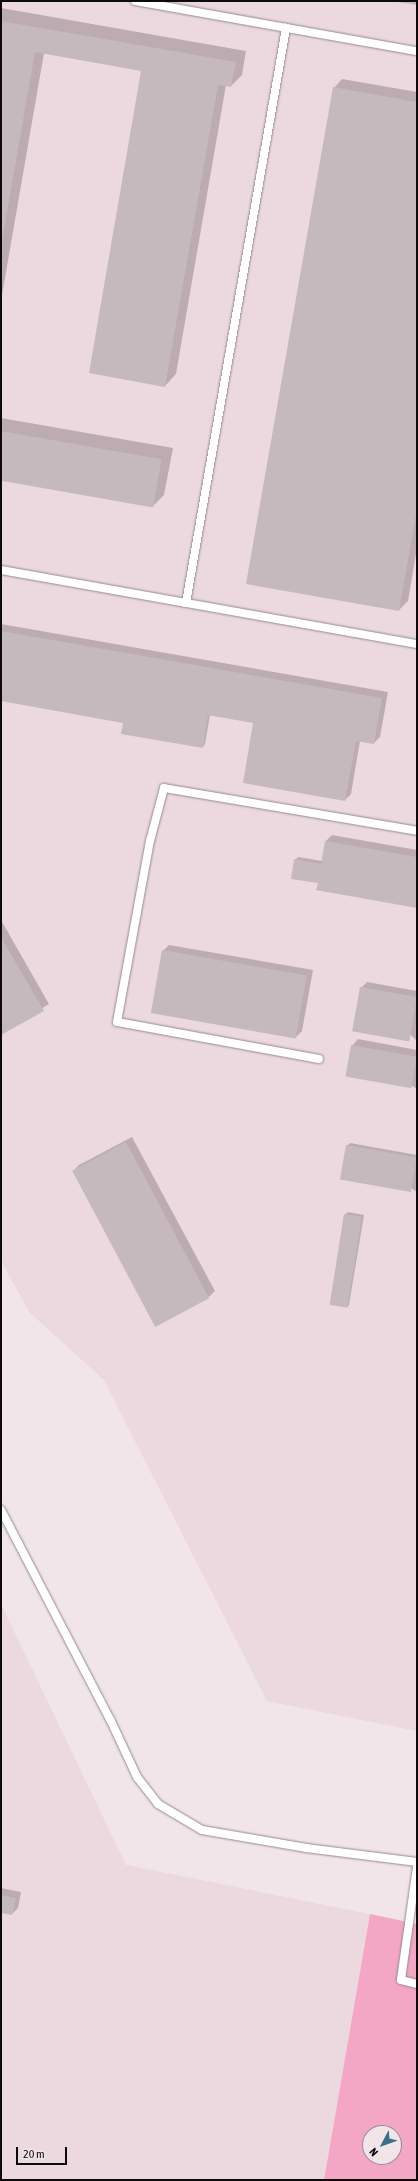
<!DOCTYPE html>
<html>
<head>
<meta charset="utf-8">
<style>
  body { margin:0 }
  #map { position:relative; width:418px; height:2181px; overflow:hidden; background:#f1e5e9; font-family:"Asap Condensed",sans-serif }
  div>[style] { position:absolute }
  .built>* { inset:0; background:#ecd8df }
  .green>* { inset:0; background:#f4a7c4 }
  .shadow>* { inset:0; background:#0003 }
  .building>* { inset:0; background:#c5b9bd; transform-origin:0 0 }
  .roads { filter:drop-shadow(0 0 1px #948a8d) drop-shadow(0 0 1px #948a8d) }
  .service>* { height:8px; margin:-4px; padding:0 4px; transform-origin:4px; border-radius:4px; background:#fff }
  span { translate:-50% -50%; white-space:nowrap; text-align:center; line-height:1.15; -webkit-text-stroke:3px #f1e5e9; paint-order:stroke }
  .frame { position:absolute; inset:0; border:2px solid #0e0a0c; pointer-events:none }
  .north { position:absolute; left:362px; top:2125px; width:40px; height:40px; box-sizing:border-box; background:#f1e5e9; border:1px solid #968d91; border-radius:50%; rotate:229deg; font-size:11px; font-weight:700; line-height:16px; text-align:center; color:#0e0a0c }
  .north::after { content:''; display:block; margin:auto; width:14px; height:18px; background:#36738a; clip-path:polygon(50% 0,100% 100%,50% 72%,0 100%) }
  .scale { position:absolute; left:16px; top:2147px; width:51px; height:18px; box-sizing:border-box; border:2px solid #0e0a0c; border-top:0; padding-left:5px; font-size:12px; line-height:14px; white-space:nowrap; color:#0e0a0c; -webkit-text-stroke:3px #f1e5e9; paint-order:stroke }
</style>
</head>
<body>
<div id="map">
  <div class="built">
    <i style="clip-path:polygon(1px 1px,417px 1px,417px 1731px,267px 1701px,104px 1380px,29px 1312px,1px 1260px)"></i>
    <i style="clip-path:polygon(1px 1604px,126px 1865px,370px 1914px,324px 2180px,1px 2180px)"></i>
  </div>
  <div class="green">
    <i style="clip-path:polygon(evenodd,370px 1914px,417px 1924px,417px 2180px,324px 2180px,370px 1914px,370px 2133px,394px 2133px,394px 2157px,370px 2157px,370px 2133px)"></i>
  </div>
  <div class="shadow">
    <i style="clip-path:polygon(1px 8px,246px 51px,242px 75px,231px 86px,226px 85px,176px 374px,165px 386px,142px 70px,44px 53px,1px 301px)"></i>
    <i style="clip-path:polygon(342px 79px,417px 92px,417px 548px,408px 601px,399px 610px,334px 88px)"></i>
    <i style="clip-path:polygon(1px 418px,173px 448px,164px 495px,153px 506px,1px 479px)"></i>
    <i style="clip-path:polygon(1px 624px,388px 692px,380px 737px,374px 743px,360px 741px,351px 794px,345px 800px,254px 722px,210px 715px,205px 744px,203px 747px,124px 722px,1px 700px)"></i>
    <i style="clip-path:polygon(332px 835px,417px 850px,417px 907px,319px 882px,295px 860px,298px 857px,322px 861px,326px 841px)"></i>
    <i style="clip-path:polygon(1px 920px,49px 1004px,1px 1034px)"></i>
    <i style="clip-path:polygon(169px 945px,313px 970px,302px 1031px,296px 1037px,163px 951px)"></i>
    <i style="clip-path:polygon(367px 982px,417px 991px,417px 1041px,361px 988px)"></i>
    <i style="clip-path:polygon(358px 1039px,417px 1050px,417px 1089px,352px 1046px)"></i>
    <i style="clip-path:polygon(132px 1137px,215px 1291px,209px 1297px,73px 1171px,79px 1165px)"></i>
    <i style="clip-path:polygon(350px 1143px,417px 1155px,417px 1192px,347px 1146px)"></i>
    <i style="clip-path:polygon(348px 1212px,364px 1215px,349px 1305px,346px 1308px,345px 1215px)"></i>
    <i style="clip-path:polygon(1px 1888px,21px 1892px,18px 1908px,12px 1914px,1px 1912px)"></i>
  </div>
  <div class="building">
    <i style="clip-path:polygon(397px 1px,417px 1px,417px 5px,397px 2px)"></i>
    <i style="clip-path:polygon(1px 21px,236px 62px,231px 87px,218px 85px,165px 387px,89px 373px,141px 71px,35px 52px,1px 246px)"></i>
    <i style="clip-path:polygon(333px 87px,417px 102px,417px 509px,399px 611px,246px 584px)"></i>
    <i style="left:1px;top:431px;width:163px;height:49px;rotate:10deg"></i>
    <i style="clip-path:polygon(1px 631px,382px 698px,374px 744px,356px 741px,345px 801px,243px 783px,253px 723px,208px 715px,203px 748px,121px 734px,123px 723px,1px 701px)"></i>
    <i style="clip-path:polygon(325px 841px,417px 857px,417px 908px,316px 890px,318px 883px,291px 879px,294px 859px,321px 864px)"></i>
    <i style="clip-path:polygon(1px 937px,44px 1011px,1px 1035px)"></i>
    <i style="left:162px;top:950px;width:147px;height:64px;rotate:10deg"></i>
    <i style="left:360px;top:987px;width:58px;height:45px;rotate:10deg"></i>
    <i style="left:351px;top:1045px;width:67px;height:32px;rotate:10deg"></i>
    <i style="left:126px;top:1142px;width:177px;height:61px;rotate:62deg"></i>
    <i style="left:346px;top:1145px;width:72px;height:35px;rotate:10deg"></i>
    <i style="left:344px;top:1214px;width:18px;height:92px;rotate:9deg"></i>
    <i style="clip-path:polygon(1px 1895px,16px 1898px,12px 1915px,1px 1913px)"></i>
  </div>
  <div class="roads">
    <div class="service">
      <i style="left:135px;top:1px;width:286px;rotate:10.1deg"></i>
      <i style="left:1px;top:570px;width:423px;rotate:10.1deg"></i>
      <i style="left:186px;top:603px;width:584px;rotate:-80.13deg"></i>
      <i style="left:319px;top:1059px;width:205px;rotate:-169.6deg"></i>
      <i style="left:117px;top:1022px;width:184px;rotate:-79.7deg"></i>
      <i style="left:150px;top:841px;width:55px;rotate:-75.2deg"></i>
      <i style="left:164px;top:788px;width:257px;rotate:9.6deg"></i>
      <i style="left:1px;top:1510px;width:236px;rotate:62.5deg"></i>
      <i style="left:110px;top:1719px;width:64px;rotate:65deg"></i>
      <i style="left:137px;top:1777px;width:34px;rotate:52deg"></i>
      <i style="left:158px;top:1804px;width:51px;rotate:30.6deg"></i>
      <i style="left:202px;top:1830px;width:106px;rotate:9.8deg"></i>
      <i style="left:306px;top:1848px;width:112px;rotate:7.2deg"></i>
      <i style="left:417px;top:1867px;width:114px;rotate:98.1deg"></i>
      <i style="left:401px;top:1980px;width:16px;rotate:14deg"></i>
    </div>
  </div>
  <div class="frame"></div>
  <div class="north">N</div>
  <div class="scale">20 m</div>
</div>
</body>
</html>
